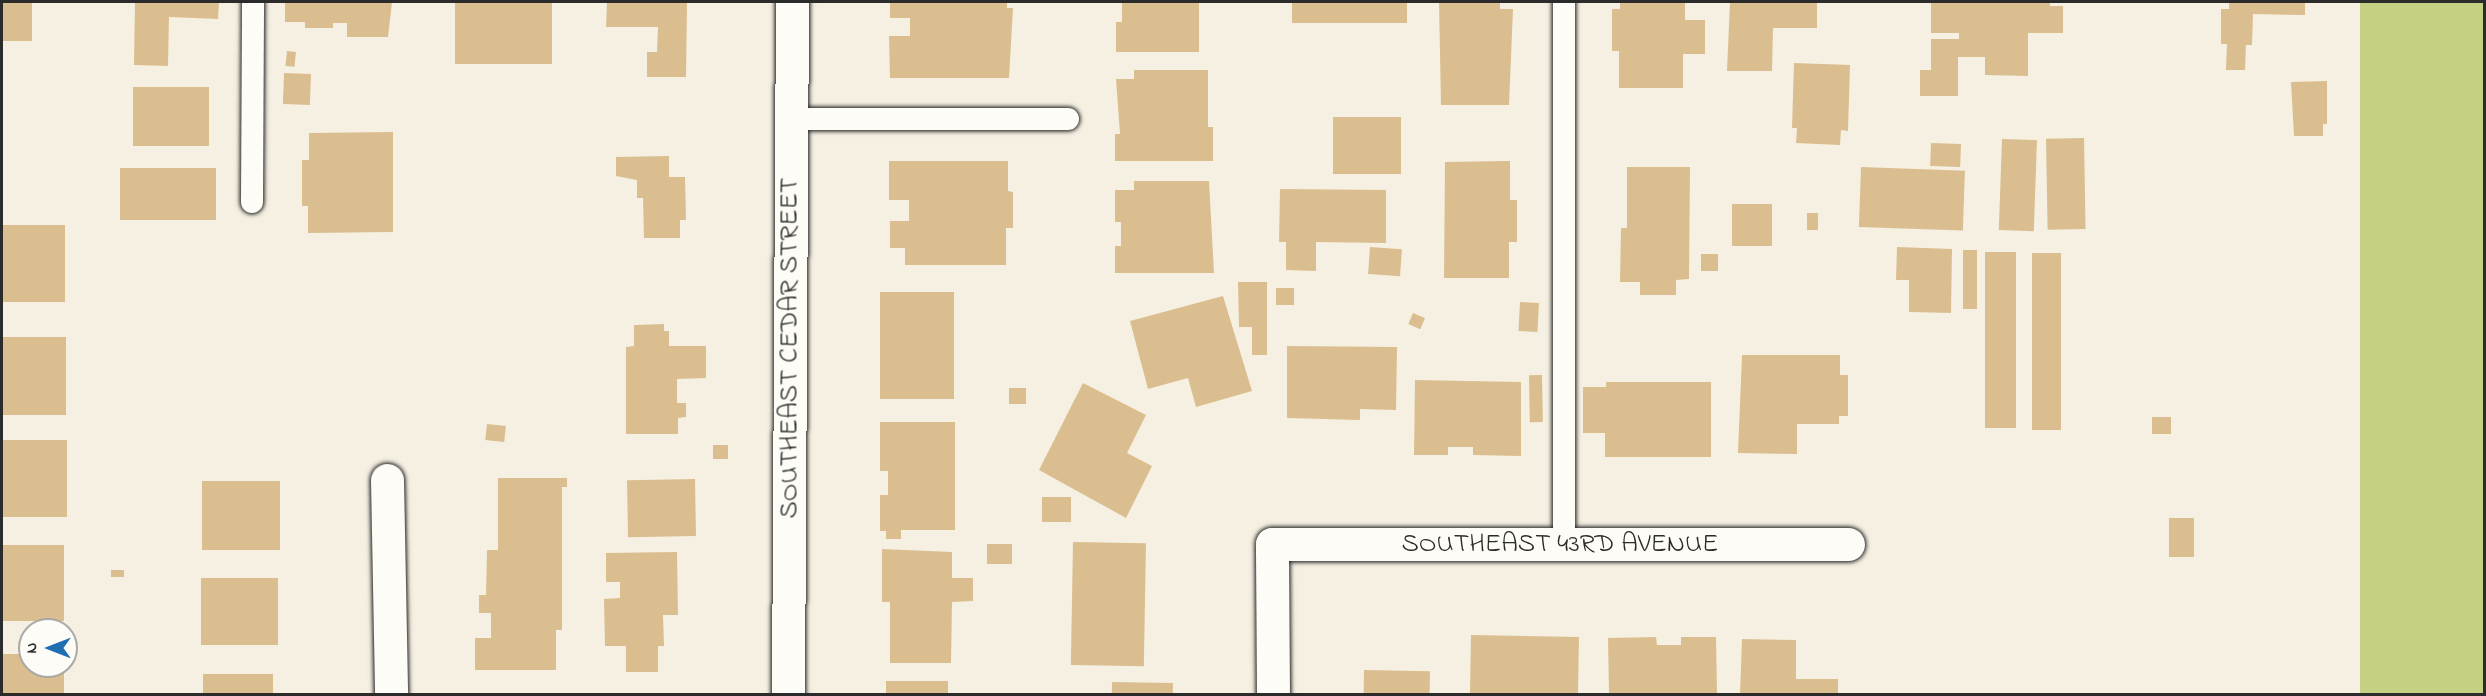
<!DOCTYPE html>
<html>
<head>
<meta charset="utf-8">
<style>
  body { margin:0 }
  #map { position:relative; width:2486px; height:696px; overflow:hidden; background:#f6f0e2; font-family:"Indie Flower",sans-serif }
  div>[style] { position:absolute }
  .green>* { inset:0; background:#c6d083; transform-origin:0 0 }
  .building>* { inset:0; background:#dabe8f; transform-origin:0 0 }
  .roads { filter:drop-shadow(0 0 2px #2b2b2b) drop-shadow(0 0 2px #2b2b2b) }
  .service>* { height:22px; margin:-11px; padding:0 11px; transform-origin:11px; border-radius:11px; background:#fdfcf7 }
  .minor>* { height:33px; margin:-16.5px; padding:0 16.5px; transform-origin:16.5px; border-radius:16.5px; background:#fdfcf7 }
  span { translate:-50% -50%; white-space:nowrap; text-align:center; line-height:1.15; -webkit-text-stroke:4.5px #fdfcf7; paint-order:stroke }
  .street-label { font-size:27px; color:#2b2b2b }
  .frame { position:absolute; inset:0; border:3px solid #2b2b2b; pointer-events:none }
  .north { position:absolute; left:18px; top:618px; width:60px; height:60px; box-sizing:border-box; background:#fdfcf7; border:2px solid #a9a8a5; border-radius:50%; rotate:270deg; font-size:16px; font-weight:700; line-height:24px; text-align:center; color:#2b2b2b }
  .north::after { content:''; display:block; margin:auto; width:21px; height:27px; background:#1f6fb2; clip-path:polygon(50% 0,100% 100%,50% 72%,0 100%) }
</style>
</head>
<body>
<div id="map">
  <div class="green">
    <i style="left:2360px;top:2px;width:124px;height:692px"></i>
  </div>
  <div class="building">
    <i style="left:2px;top:2px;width:30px;height:39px"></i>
    <i style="clip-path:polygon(135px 2px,219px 2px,218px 19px,169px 17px,168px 66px,134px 65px)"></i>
    <i style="clip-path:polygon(285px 2px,392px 2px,388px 37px,347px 37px,347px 23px,333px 23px,333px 28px,305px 28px,305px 22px,285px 22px)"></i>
    <i style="left:455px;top:2px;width:97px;height:62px"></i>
    <i style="clip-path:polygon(607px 2px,687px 2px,686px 77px,647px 77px,647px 52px,657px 52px,658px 27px,606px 27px)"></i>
    <i style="clip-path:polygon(890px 2px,1007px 2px,1007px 8px,1013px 8px,1009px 78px,890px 78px,889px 36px,910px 36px,910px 18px,890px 18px)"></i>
    <i style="clip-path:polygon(1122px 2px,1199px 2px,1199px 52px,1116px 52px,1116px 22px,1122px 22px)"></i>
    <i style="left:1292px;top:2px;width:115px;height:21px"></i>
    <i style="clip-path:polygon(1439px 2px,1500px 2px,1500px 9px,1513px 9px,1509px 105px,1441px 105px)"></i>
    <i style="clip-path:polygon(1620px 2px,1685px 2px,1685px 20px,1705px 20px,1705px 54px,1683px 54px,1683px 88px,1619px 88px,1619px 51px,1612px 51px,1612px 9px,1620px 9px)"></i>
    <i style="clip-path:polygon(1730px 2px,1817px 2px,1817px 28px,1773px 28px,1772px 71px,1727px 71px)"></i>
    <i style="clip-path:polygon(1931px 2px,2050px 2px,2050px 6px,2063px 6px,2063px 33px,2028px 33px,2028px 76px,1985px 75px,1985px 57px,1958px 57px,1958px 96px,1920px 96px,1920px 70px,1931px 70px,1931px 39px,1959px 39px,1959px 33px,1931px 33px)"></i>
    <i style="clip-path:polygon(2229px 2px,2305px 2px,2305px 15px,2253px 14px,2252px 45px,2246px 45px,2245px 70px,2226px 70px,2227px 44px,2221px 44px,2221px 9px,2229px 9px)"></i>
    <i style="left:287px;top:51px;width:9px;height:15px;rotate:6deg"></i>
    <i style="clip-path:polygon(1794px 63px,1850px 65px,1848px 131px,1841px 130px,1840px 145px,1796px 143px,1797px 128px,1792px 128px)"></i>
    <i style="clip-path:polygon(1134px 70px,1208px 70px,1208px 127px,1213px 127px,1213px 161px,1115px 161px,1115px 134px,1120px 134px,1116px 79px,1134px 79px)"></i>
    <i style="left:284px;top:73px;width:27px;height:31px;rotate:2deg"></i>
    <i style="clip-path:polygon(2327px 81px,2327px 124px,2323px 124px,2323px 136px,2294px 136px,2291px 82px)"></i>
    <i style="left:133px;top:87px;width:76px;height:59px"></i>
    <i style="left:1333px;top:117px;width:68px;height:57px"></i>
    <i style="clip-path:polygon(393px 132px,393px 232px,308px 233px,308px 206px,302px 206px,302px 160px,309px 160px,309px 133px)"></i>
    <i style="left:2084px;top:138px;width:91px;height:38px;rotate:89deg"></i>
    <i style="left:2002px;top:139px;width:35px;height:91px;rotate:2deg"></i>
    <i style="left:1931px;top:143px;width:30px;height:23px;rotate:2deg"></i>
    <i style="clip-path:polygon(669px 156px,669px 177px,685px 177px,686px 220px,680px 220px,680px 238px,644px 238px,643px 198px,637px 198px,637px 180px,616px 176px,616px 157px)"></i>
    <i style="clip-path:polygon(889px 161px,1008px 161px,1008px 191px,1013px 192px,1013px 228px,1006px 228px,1006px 265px,905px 265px,905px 248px,890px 248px,890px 221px,909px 221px,909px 200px,889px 200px)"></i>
    <i style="clip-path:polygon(1510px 161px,1510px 200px,1517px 200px,1517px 242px,1509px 242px,1509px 278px,1444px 278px,1445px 162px)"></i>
    <i style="clip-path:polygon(1627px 167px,1690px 167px,1689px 279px,1676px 280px,1676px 295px,1640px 295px,1640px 282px,1620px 282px,1621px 228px,1627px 228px)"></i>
    <i style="left:1861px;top:167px;width:104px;height:60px;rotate:2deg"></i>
    <i style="left:120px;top:168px;width:96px;height:52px"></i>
    <i style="clip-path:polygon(1134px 181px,1209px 181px,1214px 273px,1115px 273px,1115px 246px,1121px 246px,1121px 222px,1115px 222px,1115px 190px,1134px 190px)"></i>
    <i style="clip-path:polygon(1280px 189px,1386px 190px,1386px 243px,1316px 242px,1316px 271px,1286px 270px,1286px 242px,1279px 242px)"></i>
    <i style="left:1732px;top:204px;width:40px;height:42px"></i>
    <i style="left:1807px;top:213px;width:11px;height:17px"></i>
    <i style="left:2px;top:225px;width:63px;height:77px"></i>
    <i style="left:1370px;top:247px;width:32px;height:27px;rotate:4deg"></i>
    <i style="clip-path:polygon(1897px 247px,1952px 249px,1951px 313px,1909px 312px,1909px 280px,1896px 280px)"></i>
    <i style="left:1963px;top:250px;width:14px;height:59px"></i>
    <i style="left:1985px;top:252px;width:31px;height:176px"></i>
    <i style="left:2032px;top:253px;width:29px;height:177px"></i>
    <i style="left:1718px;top:254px;width:17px;height:17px;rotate:90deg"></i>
    <i style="clip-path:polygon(1238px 282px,1267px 282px,1267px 355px,1252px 355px,1252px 327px,1239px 327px)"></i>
    <i style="left:1276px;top:288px;width:18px;height:17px"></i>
    <i style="left:880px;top:292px;width:74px;height:107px"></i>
    <i style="clip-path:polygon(1223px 296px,1252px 391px,1196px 407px,1188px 378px,1148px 389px,1130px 321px)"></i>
    <i style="left:1520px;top:302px;width:19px;height:29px;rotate:3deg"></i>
    <i style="left:1413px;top:313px;width:13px;height:12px;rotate:23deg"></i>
    <i style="clip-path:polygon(664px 324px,664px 331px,669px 331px,669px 346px,706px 346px,706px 378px,677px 379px,677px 403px,686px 403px,686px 417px,678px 418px,678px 434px,626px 434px,626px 347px,634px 346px,634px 325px)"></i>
    <i style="left:2px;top:337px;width:64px;height:78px"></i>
    <i style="clip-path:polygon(1287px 346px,1397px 347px,1396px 410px,1360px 409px,1360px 420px,1287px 418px)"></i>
    <i style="clip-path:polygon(1742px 355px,1840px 355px,1840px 375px,1848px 375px,1848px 416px,1839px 416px,1839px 424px,1797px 424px,1797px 454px,1738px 453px)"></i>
    <i style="left:1542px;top:375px;width:47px;height:13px;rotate:89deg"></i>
    <i style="clip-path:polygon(1415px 380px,1521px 382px,1521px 456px,1473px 455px,1473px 447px,1448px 447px,1448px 455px,1414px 455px)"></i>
    <i style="clip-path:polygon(1606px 382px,1711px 382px,1711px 457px,1605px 457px,1605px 433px,1583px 433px,1583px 387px,1606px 387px)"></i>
    <i style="clip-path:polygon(1083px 383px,1146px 415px,1127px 453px,1152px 466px,1126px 518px,1039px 470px)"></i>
    <i style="left:1009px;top:388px;width:17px;height:16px"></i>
    <i style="left:2171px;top:417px;width:17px;height:19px;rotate:90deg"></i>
    <i style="clip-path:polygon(880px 422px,955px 422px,955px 530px,901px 530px,901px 539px,886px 539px,886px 531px,880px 531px,880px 495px,888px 495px,888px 471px,880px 471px)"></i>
    <i style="left:487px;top:424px;width:19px;height:16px;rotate:6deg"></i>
    <i style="left:2px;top:440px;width:65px;height:77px"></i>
    <i style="left:713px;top:445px;width:15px;height:14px"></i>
    <i style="clip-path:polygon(498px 478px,567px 478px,567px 487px,562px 487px,562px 630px,556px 630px,556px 670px,475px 670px,475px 638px,491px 638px,491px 613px,479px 613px,479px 595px,486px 595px,487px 550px,498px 550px)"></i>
    <i style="left:695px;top:479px;width:57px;height:68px;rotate:89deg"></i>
    <i style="left:202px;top:481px;width:78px;height:69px"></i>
    <i style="left:1042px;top:497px;width:29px;height:25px"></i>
    <i style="left:2169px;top:518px;width:25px;height:39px"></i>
    <i style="left:1073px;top:542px;width:73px;height:123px;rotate:1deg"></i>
    <i style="left:987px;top:544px;width:25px;height:20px"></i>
    <i style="left:2px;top:545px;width:62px;height:76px"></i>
    <i style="clip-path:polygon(882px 549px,952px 552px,952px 578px,973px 578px,973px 601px,952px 602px,951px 663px,890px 663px,890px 602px,882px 602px)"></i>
    <i style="clip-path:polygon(677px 552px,678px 615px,663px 615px,664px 646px,658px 646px,658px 672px,626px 672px,626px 646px,605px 646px,604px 599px,620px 598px,620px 582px,606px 582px,606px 553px)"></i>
    <i style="left:111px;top:570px;width:13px;height:7px"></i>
    <i style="left:201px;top:578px;width:77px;height:67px"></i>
    <i style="left:1471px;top:635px;width:108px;height:59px;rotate:1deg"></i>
    <i style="clip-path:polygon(1656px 637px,1657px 645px,1681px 645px,1681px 637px,1716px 637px,1717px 694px,1609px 694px,1608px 638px)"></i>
    <i style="clip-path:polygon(1742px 639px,1796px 640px,1796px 679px,1838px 679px,1838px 694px,1740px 694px)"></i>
    <i style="clip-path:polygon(2px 654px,30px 654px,30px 666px,64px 666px,64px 694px,2px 694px)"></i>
    <i style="left:1364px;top:670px;width:66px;height:24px;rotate:1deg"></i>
    <i style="left:203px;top:674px;width:70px;height:20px"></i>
    <i style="left:886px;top:681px;width:62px;height:13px"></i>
    <i style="left:1112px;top:682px;width:61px;height:12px;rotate:1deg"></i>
  </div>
  <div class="roads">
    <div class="service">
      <i style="left:1564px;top:2px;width:544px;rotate:90deg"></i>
      <i style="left:791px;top:119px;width:277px"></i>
      <i style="left:252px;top:202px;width:200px;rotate:-89.7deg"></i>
    </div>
    <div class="minor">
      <i style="left:387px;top:480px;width:214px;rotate:88.9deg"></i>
      <i style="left:788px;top:694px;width:692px;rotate:-89.67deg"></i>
      <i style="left:1273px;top:694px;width:150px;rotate:-90.4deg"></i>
      <i style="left:1272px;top:544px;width:576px"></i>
    </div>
  </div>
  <div class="street-label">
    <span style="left:790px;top:348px;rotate:-90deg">SOUTHEAST CEDAR STREET</span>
    <span style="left:1560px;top:545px">SOUTHEAST 43RD AVENUE</span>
  </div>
  <div class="frame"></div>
  <div class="north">N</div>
</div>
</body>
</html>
